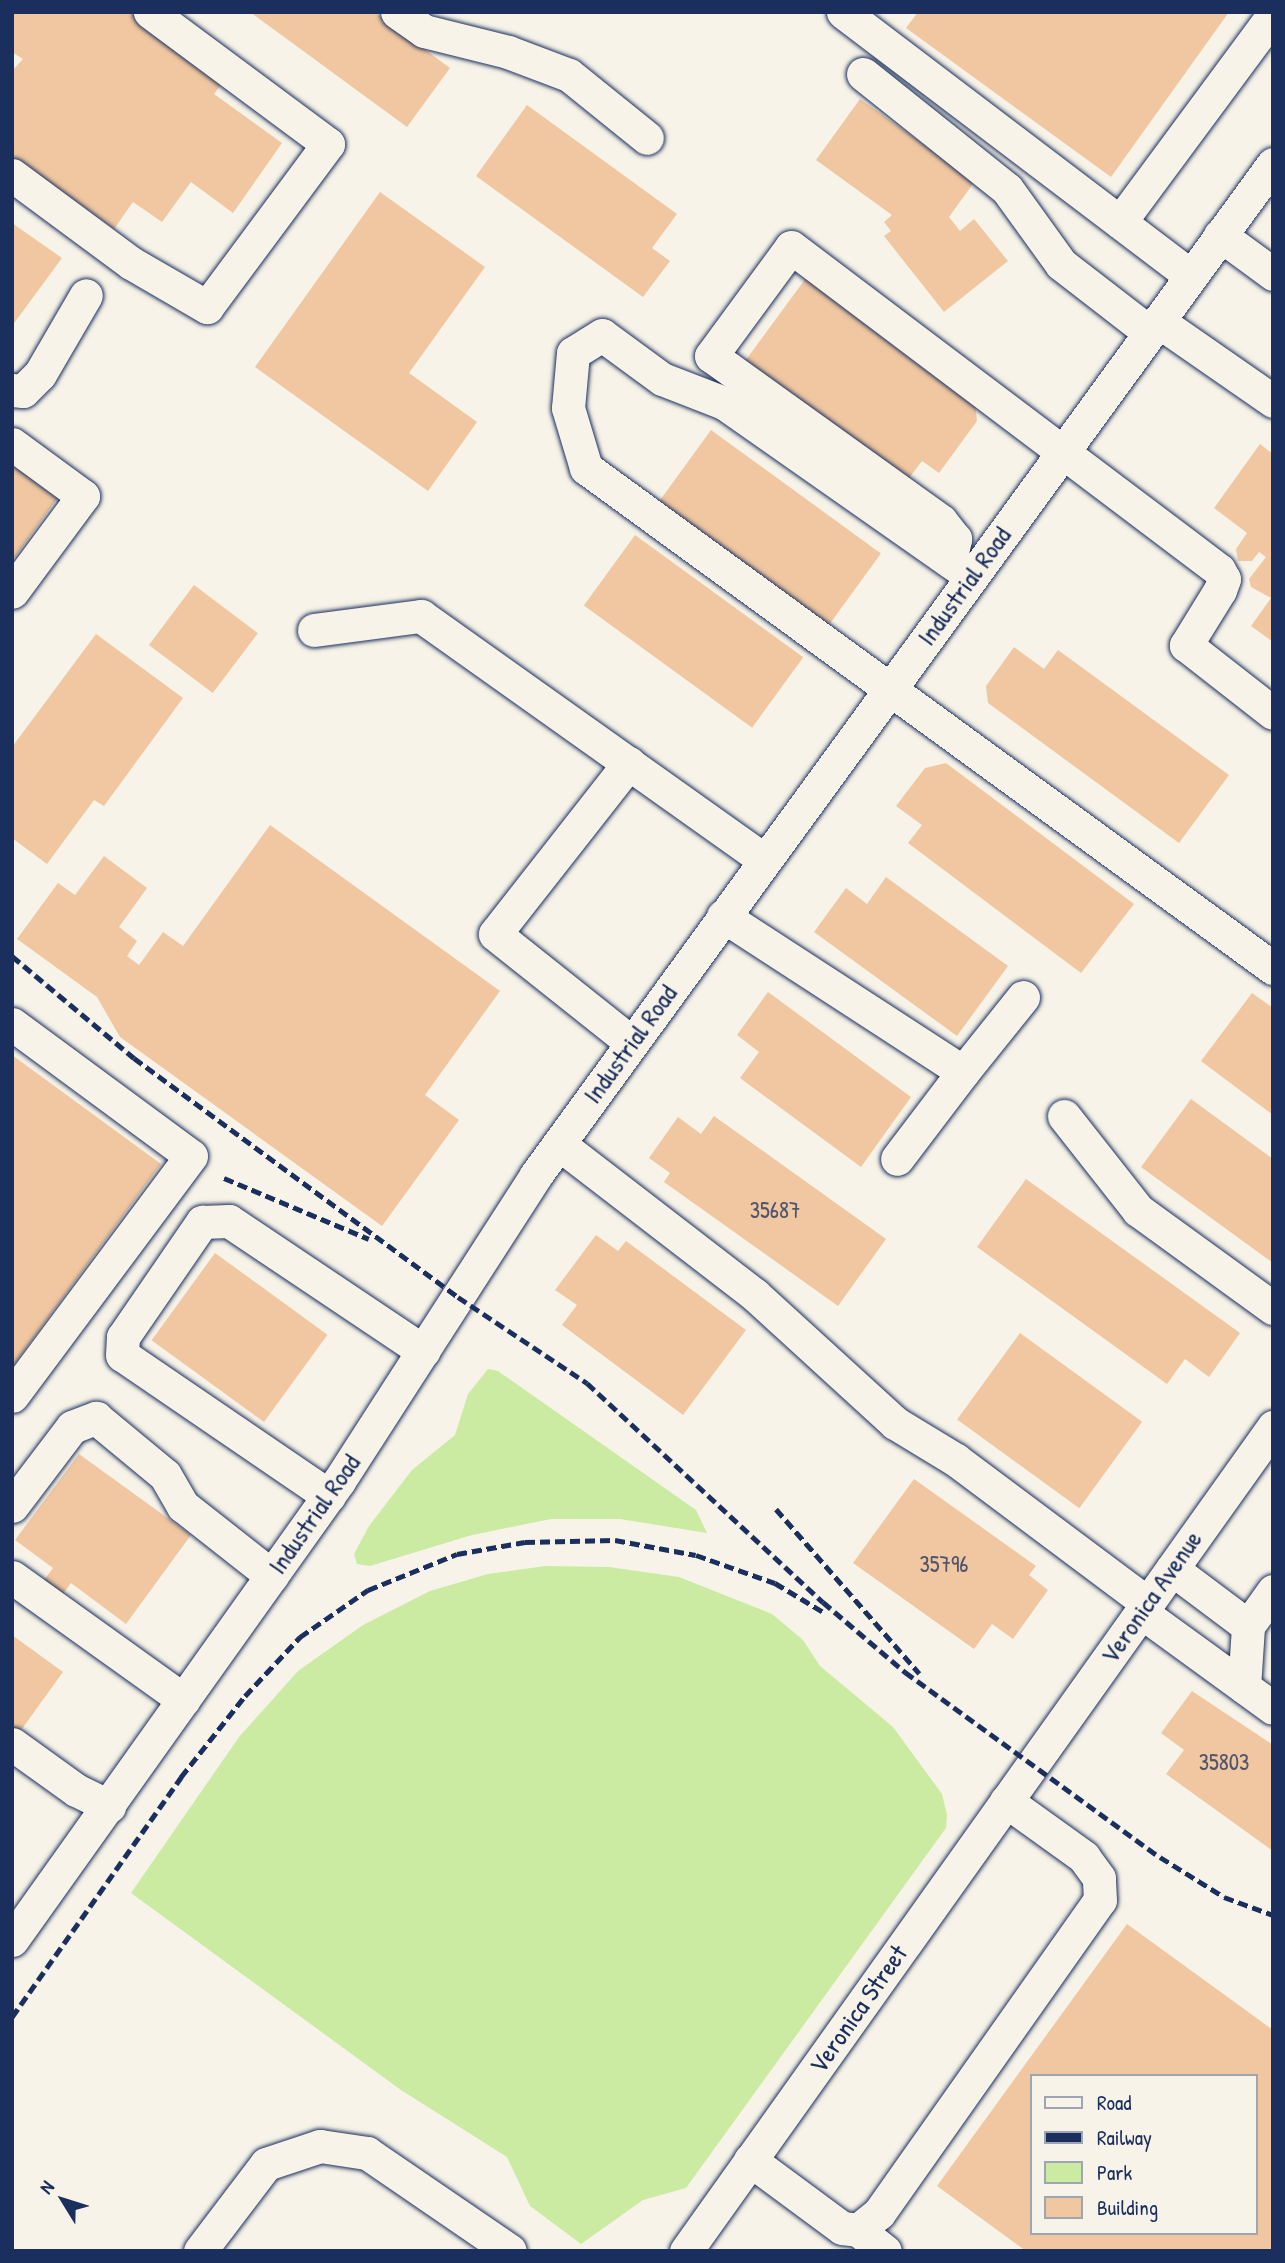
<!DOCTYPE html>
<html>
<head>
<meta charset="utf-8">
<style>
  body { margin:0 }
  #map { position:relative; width:1285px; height:2263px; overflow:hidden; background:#f7f3e8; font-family:"Patrick Hand",sans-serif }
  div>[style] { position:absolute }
  .green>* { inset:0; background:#cbeba3 }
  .building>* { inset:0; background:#f0c7a0; transform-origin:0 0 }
  .roads { filter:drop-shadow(0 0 2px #1b2f5e) drop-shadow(0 0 2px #1b2f5e) }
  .minor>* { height:33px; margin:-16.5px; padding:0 16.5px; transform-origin:16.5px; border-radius:16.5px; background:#f7f3e8 }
  .rail>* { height:5px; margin-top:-2.5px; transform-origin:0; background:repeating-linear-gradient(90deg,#1b2f5e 0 10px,transparent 0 15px) }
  span { translate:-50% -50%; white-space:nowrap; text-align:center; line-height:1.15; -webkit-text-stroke:5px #f7f3e8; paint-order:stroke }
  .number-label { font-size:23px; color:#50556e }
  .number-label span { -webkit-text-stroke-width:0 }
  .street-label { font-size:26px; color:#1b2f5e }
  .frame { position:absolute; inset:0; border:14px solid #1b2f5e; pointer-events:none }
  .legend { position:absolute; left:1030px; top:2074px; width:228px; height:161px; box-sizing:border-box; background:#f7f3e8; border:2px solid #9fa5b1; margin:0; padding:9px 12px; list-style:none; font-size:21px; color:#1b2f5e }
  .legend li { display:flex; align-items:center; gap:14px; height:35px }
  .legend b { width:35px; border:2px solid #9fa5b1 }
  .north { position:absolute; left:28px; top:2165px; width:70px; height:70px; -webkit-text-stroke:5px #f7f3e8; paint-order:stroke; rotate:308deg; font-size:19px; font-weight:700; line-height:28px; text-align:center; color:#1b2f5e }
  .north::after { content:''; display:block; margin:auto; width:24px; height:32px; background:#1b2f5e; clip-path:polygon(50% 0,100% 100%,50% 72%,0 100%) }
</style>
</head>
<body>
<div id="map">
  <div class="green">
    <i style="clip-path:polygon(488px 1369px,498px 1371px,696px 1510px,707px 1533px,620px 1519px,551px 1519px,472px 1535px,370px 1566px,357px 1564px,354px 1554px,369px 1526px,412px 1470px,455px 1435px,468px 1394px)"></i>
    <i style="clip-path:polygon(545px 1566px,609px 1567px,679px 1577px,772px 1614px,803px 1640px,820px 1666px,893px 1727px,942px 1794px,947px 1815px,946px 1828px,686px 2188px,643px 2200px,581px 2244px,530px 2206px,507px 2157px,401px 2090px,131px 1893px,239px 1737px,298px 1671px,363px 1625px,430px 1591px,488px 1574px)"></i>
  </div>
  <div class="building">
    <i style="clip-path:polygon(13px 12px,129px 12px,224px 81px,214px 94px,282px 143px,233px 213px,191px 182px,162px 222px,133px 202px,114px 229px,12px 156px,12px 71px,23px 59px,12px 52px)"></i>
    <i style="clip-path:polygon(250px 12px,374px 12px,450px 68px,407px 127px)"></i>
    <i style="clip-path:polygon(918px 12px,1229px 12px,1111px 177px,906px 28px)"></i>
    <i style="clip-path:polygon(860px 99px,975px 181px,949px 217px,960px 231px,974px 219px,1008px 261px,944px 312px,884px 236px,891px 231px,884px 222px,892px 215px,816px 160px)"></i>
    <i style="clip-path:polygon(527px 105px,677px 214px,652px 248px,670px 261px,643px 297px,476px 176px)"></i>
    <i style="clip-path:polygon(380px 192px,485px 267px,409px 373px,477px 422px,428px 491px,255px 367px)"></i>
    <i style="clip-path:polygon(12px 223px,62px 258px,12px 326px)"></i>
    <i style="clip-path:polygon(806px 278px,975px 402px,977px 421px,939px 473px,922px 461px,903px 486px,740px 368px)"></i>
    <i style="left:711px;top:430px;width:210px;height:88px;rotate:36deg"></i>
    <i style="clip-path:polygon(1260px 444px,1273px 454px,1273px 642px,1251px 626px,1271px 598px,1251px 587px,1249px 579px,1266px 557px,1259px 552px,1252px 561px,1238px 561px,1236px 549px,1247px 533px,1214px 508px)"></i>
    <i style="clip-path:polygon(12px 457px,61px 493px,12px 561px)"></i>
    <i style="left:635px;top:535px;width:208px;height:87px;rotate:36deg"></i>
    <i style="left:194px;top:585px;width:80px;height:75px;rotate:37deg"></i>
    <i style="clip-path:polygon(96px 634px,183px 698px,104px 806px,94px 800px,47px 864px,12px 838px,12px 747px)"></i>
    <i style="clip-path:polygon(1014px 647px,1044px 669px,1058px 650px,1229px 775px,1179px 843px,988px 703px,986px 686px)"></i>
    <i style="clip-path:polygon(946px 763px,1134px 904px,1081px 973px,908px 843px,922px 825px,896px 806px,925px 768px)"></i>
    <i style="clip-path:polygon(270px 825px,500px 991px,425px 1095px,459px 1120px,382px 1226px,120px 1037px,97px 997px,17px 939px,58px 883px,75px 895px,104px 856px,147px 888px,119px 927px,137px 941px,127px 956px,139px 965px,163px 932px,183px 946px)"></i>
    <i style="clip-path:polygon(886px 877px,1008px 966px,957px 1036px,814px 932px,846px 888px,867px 904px)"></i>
    <i style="clip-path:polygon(768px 992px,911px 1097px,861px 1167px,740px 1078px,759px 1052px,737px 1035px)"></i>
    <i style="clip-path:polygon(1252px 993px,1273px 1008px,1273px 1115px,1201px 1061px)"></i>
    <i style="clip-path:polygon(12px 1055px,161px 1164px,12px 1367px)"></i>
    <i style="clip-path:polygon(1191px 1099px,1273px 1159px,1273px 1263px,1141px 1167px)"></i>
    <i style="clip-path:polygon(714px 1116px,886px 1239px,838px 1306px,664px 1182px,670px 1173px,649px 1158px,678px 1117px,701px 1134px)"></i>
    <i style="clip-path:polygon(1026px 1179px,1240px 1333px,1209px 1377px,1185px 1359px,1167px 1384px,977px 1247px)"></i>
    <i style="clip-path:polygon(596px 1235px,618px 1251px,626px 1241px,746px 1330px,683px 1415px,562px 1325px,577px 1305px,555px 1290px)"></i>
    <i style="left:215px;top:1253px;width:139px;height:108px;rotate:36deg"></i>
    <i style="left:1020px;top:1333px;width:151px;height:107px;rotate:36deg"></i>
    <i style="clip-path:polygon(79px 1454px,191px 1535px,126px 1624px,71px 1583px,59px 1599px,40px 1586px,53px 1568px,15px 1540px)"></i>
    <i style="clip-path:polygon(914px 1479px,1036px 1566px,1029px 1575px,1048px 1590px,1013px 1639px,992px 1624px,974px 1649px,853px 1563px)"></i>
    <i style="clip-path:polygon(12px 1635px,63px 1672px,19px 1733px,12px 1728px)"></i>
    <i style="clip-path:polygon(1192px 1691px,1273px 1745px,1273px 1851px,1166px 1774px,1184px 1750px,1161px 1733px)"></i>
    <i style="clip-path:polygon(evenodd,1127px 1924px,1273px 2030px,1272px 2251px,1026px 2251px,937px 2186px,1127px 1924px,1031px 2076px,1255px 2076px,1255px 2233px,1031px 2233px,1031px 2076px)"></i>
  </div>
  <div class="roads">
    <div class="minor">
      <i style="left:397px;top:12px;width:33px;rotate:35deg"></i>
      <i style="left:424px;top:31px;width:87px;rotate:14deg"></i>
      <i style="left:508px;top:52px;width:65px;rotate:20.7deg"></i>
      <i style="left:569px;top:75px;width:100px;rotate:38.9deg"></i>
      <i style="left:843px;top:12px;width:437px;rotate:37.2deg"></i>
      <i style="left:863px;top:74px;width:184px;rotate:38.6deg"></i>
      <i style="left:1007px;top:189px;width:92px;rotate:54.2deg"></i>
      <i style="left:1061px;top:264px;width:111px;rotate:37.7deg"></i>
      <i style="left:12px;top:175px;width:148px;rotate:36.5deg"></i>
      <i style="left:131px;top:263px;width:88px;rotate:30.1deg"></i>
      <i style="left:207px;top:307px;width:203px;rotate:-53.4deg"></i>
      <i style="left:328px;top:144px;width:222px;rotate:-143.4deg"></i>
      <i style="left:1120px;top:222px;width:257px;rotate:-53.5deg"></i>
      <i style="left:1220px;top:235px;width:66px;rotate:36.3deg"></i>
      <i style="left:1158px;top:321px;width:140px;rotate:34.8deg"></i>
      <i style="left:12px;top:390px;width:11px;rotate:5deg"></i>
      <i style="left:23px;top:391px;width:24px;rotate:-45deg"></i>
      <i style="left:40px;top:374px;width:91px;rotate:-59.8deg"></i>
      <i style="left:12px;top:444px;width:88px;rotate:36.2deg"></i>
      <i style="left:83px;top:496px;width:119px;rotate:126.5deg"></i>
      <i style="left:950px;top:561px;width:23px;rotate:-77deg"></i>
      <i style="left:955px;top:539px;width:23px;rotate:-128deg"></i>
      <i style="left:941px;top:521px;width:283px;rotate:-144.3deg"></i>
      <i style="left:711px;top:356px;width:135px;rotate:-53.7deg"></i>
      <i style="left:791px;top:247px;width:536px;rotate:37.04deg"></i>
      <i style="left:1219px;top:570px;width:10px;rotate:61deg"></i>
      <i style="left:1224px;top:579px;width:12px;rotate:110deg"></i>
      <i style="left:1220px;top:590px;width:65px;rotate:121.7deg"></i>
      <i style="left:1186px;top:645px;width:110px;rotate:38deg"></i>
      <i style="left:971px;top:576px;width:302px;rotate:-145deg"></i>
      <i style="left:724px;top:403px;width:66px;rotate:-158.8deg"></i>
      <i style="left:662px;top:379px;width:74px;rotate:-143.7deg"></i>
      <i style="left:602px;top:335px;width:34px;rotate:148deg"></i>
      <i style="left:573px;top:353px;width:55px;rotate:95.2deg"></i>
      <i style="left:568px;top:408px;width:63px;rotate:73.3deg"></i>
      <i style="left:586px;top:468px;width:850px;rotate:36.05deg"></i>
      <i style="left:314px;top:630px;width:108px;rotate:-7.5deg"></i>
      <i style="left:421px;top:616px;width:421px;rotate:35.4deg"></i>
      <i style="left:629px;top:763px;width:217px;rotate:128.1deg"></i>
      <i style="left:495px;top:934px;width:174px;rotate:38.5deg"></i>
      <i style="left:723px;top:916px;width:286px;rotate:33deg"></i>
      <i style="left:963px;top:1072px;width:109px;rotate:127.2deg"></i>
      <i style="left:12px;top:1024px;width:222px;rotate:36.4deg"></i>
      <i style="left:191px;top:1156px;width:299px;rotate:126.7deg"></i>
      <i style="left:963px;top:1072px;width:96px;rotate:-51.3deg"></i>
      <i style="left:1064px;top:1116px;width:120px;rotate:51.8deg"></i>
      <i style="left:1138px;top:1210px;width:167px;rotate:36deg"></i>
      <i style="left:559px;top:1144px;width:247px;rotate:37.6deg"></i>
      <i style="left:755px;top:1295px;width:190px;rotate:42.4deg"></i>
      <i style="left:895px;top:1423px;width:71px;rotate:31.2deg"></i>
      <i style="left:956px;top:1460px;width:239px;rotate:36.8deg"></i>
      <i style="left:329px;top:1496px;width:250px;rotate:-145.7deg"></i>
      <i style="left:122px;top:1355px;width:18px;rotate:-87deg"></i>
      <i style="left:123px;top:1337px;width:140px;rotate:-55.5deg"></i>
      <i style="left:202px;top:1222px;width:27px;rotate:-2deg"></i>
      <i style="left:229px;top:1221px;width:234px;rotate:33.8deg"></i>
      <i style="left:12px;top:1506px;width:99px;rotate:-52.8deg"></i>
      <i style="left:72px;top:1427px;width:26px;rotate:-21deg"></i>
      <i style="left:96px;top:1418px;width:89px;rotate:39.6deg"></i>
      <i style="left:165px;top:1475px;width:36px;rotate:60deg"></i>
      <i style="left:183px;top:1506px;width:113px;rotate:38.2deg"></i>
      <i style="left:1172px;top:1569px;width:95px;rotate:36.9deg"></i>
      <i style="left:1248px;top:1626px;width:43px;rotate:-54.5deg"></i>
      <i style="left:12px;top:1577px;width:211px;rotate:35.6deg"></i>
      <i style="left:1141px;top:1612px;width:163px;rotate:36deg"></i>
      <i style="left:1244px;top:1687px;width:61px;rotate:-86.2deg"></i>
      <i style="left:12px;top:1744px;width:79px;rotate:35.7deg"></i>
      <i style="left:76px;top:1790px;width:37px;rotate:26deg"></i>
      <i style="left:12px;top:1940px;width:564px;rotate:-54.53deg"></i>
      <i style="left:339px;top:1481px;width:364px;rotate:-57.2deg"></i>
      <i style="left:536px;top:1175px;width:1251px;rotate:-53.91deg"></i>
      <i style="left:750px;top:2160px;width:114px;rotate:36.5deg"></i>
      <i style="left:842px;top:2228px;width:16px;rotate:7deg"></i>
      <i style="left:858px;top:2230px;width:27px;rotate:-39deg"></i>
      <i style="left:879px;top:2213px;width:383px;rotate:-54.8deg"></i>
      <i style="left:1100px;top:1900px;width:22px;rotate:-93deg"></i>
      <i style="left:1099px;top:1878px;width:26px;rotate:-126deg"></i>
      <i style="left:1084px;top:1857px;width:96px;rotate:-144.3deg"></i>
      <i style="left:858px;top:2230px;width:34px;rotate:38deg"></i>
      <i style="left:200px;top:2251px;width:109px;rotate:-52.8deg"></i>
      <i style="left:266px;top:2164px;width:57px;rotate:-18.4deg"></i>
      <i style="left:320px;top:2146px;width:48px;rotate:8.5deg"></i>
      <i style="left:367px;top:2153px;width:173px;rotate:34.4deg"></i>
      <i style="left:686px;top:2251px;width:1012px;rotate:-54.53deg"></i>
    </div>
  </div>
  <div class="rail">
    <i style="left:12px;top:956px;width:159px;rotate:39.9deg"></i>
    <i style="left:134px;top:1058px;width:403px;rotate:36.4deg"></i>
    <i style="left:458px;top:1297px;width:155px;rotate:33.7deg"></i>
    <i style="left:587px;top:1383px;width:322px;rotate:42.9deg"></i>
    <i style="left:823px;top:1602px;width:108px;rotate:40.5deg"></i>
    <i style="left:905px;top:1672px;width:315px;rotate:36deg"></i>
    <i style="left:1160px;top:1857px;width:75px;rotate:32deg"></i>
    <i style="left:1224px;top:1897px;width:52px;rotate:20.2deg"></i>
    <i style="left:224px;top:1178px;width:157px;rotate:22.8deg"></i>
    <i style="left:776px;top:1509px;width:218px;rotate:48.9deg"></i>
    <i style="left:12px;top:2017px;width:294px;rotate:-54.8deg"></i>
    <i style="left:181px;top:1777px;width:103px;rotate:-51.7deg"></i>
    <i style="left:245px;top:1696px;width:81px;rotate:-47deg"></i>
    <i style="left:300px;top:1637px;width:83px;rotate:-34.7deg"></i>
    <i style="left:368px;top:1590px;width:96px;rotate:-22deg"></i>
    <i style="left:457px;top:1554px;width:69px;rotate:-10deg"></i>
    <i style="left:525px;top:1542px;width:90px;rotate:-1.3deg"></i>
    <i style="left:615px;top:1540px;width:82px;rotate:10.5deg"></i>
    <i style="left:696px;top:1555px;width:84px;rotate:19.5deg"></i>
    <i style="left:775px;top:1583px;width:58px;rotate:31deg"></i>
  </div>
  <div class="number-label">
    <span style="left:775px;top:1210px">35687</span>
    <span style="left:944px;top:1564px">35796</span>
    <span style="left:1224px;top:1762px">35803</span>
  </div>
  <div class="street-label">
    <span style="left:964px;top:586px;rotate:-54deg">Industrial Road</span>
    <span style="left:630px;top:1044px;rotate:-54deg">Industrial Road</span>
    <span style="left:314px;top:1514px;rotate:-55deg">Industrial Road</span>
    <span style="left:1151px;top:1597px;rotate:-55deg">Veronica Avenue</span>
    <span style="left:858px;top:2009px;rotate:-55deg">Veronica Street</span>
  </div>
  <div class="frame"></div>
  <ul class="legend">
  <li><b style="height:9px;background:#f7f3e8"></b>Road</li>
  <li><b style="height:9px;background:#1b2f5e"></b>Railway</li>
  <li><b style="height:19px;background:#cbeba3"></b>Park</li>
  <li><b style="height:19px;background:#f0c7a0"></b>Building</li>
  </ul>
  <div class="north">N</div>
</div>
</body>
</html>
